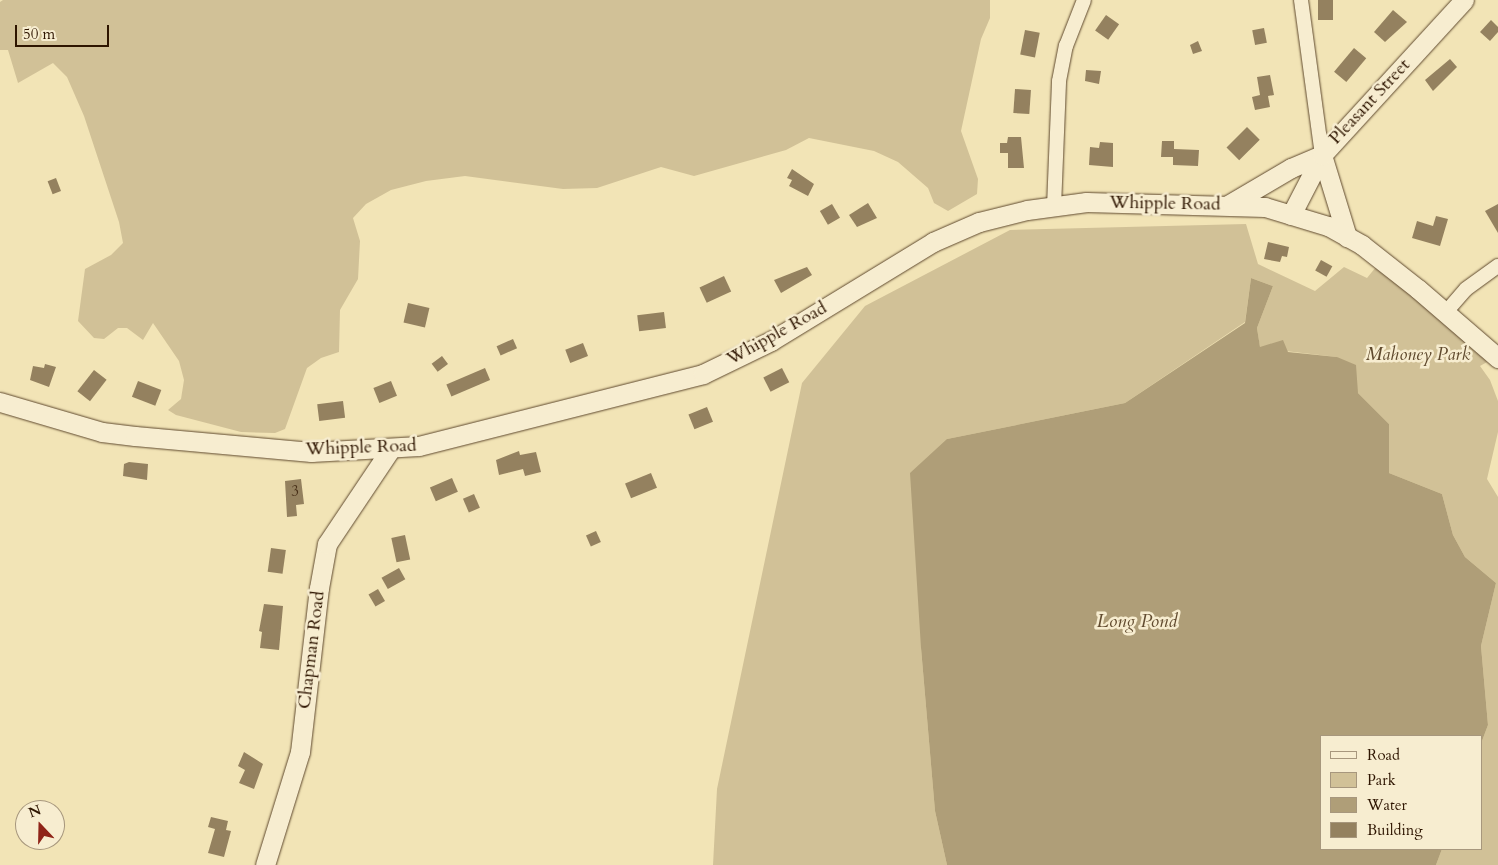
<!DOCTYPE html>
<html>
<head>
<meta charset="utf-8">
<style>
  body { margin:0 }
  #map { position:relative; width:1498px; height:865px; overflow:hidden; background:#f2e4b6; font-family:Cardo,serif }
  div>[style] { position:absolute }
  .green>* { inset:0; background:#d1c197 }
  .water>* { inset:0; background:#af9e78 }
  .building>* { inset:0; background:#94815f; transform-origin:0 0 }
  .roads { filter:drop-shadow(0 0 1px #5f492e) drop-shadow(0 0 1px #5f492e) }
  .street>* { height:14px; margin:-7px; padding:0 7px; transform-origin:7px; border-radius:7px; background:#f7edd0 }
  .secondary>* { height:19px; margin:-9.5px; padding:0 9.5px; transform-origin:9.5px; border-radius:9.5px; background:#f7edd0 }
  span { translate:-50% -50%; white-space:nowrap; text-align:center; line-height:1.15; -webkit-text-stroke:5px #f7edd0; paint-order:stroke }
  .number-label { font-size:15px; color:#483018 }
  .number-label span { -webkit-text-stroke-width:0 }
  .street-label { font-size:18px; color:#2e1500 }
  .park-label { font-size:18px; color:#5f492d; font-style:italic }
  .water-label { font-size:19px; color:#624c30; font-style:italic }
  .legend { position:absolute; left:1320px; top:735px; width:162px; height:115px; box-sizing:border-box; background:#f7edd0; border:1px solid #a7977d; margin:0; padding:6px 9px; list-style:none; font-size:15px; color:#2e1500 }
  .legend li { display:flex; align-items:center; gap:10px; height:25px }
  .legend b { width:25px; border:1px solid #a7977d }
  .north { position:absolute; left:15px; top:800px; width:50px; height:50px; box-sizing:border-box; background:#f7edd0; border:1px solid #a7977d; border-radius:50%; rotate:339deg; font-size:14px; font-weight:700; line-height:20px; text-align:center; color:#2e1500 }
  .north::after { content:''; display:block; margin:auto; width:18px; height:22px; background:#8f2418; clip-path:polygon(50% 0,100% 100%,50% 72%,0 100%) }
  .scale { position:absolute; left:15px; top:25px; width:94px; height:22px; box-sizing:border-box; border:2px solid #2e1500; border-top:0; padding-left:6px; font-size:15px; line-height:18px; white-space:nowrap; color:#2e1500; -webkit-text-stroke:4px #f7edd0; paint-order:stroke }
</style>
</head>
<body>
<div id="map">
  <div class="green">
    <i style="clip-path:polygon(3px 0,990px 0,990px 18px,981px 39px,961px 131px,978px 179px,977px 194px,948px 211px,934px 203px,928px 188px,898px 162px,874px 151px,809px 138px,786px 150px,694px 176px,661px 167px,597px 188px,563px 189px,465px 176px,426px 181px,391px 190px,366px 204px,353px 218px,360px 241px,358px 279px,340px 310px,339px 352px,321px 358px,307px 368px,285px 429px,275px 433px,241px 432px,176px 415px,168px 410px,181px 399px,184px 380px,179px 361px,153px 323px,143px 340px,127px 328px,118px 328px,104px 339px,94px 338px,78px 321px,85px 269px,111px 255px,123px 243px,119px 222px,84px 116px,67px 77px,53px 63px,18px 83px,8px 50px,0 50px,0 2px)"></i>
    <i style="clip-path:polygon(1246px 224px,1258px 264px,1315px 291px,1344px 267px,1367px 278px,1376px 267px,1470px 344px,1487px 362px,1480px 366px,1490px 380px,1498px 401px,1498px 432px,1487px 479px,1498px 497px,1498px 865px,1436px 865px,1442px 849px,1482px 849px,1482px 741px,1488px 725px,1481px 646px,1496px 583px,1465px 557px,1453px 535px,1442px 494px,1389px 473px,1389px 424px,1358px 393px,1337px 357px,1260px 348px,1257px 328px,1273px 286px,1251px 278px,1245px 322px,1125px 403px,947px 439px,921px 648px,935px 811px,947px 865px,713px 865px,717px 789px,802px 383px,865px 306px,1010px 230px)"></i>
  </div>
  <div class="water">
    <i style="clip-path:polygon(1251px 278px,1273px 286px,1257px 328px,1260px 347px,1283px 340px,1288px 352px,1337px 357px,1356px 365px,1358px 393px,1389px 424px,1389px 473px,1442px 494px,1453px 535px,1465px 557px,1496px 583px,1481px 646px,1488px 725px,1482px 741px,1482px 736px,1322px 736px,1322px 849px,1442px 849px,1436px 865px,947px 865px,935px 811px,921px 648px,910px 473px,947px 439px,1125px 403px,1245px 323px)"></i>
  </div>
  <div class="building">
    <i style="left:1318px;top:0;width:15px;height:20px"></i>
    <i style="clip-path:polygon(1393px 10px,1407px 22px,1385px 42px,1374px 32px)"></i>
    <i style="left:1106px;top:15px;width:16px;height:19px;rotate:35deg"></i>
    <i style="clip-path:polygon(1491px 20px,1498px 27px,1498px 32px,1490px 41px,1480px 32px)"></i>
    <i style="left:1264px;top:28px;width:15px;height:12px;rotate:79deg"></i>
    <i style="left:1025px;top:30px;width:15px;height:25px;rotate:11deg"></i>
    <i style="clip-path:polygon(1198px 41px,1202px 51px,1193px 54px,1190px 45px)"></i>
    <i style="left:1354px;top:48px;width:16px;height:31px;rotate:40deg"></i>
    <i style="clip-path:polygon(1450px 59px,1457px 67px,1433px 91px,1425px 80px)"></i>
    <i style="clip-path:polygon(1086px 70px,1101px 71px,1099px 84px,1085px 81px)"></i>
    <i style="clip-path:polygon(1270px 75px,1274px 95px,1268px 96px,1270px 107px,1255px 110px,1252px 97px,1260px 95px,1257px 77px)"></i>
    <i style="left:1015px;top:89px;width:16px;height:24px;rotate:4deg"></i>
    <i style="left:1247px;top:127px;width:18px;height:29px;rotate:45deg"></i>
    <i style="clip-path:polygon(1008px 137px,1021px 137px,1024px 168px,1008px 168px,1008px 153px,1000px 153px,1000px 143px,1007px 143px)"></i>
    <i style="clip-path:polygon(1162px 141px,1174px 141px,1174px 149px,1199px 150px,1198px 166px,1173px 165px,1173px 157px,1161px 157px)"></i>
    <i style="clip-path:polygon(1100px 142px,1113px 143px,1113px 167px,1089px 165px,1090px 147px,1099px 148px)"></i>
    <i style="clip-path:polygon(792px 169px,814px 184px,808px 196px,789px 186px,792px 180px,787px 178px)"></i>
    <i style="left:56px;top:178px;width:14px;height:9px;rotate:69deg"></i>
    <i style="clip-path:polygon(868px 203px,877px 218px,857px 227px,849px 215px)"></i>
    <i style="left:832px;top:204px;width:16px;height:14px;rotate:60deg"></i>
    <i style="clip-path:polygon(1498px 204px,1498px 233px,1485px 211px)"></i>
    <i style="clip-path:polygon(1436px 216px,1448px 219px,1440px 246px,1412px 238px,1417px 221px,1433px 226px)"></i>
    <i style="clip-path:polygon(1268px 242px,1289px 247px,1287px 257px,1282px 256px,1280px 262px,1264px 259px)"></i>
    <i style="left:1321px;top:260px;width:13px;height:12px;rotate:29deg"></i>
    <i style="clip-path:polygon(807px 267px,812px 275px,781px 293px,774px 280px)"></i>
    <i style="left:724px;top:276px;width:17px;height:27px;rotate:65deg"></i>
    <i style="left:408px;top:303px;width:22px;height:20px;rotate:13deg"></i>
    <i style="left:664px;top:312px;width:16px;height:27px;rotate:83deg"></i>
    <i style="left:513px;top:339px;width:10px;height:18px;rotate:66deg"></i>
    <i style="left:583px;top:343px;width:14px;height:19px;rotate:69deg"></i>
    <i style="left:442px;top:356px;width:10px;height:13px;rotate:53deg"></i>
    <i style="clip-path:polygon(45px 364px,56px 367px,49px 387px,30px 380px,33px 366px,44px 368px)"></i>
    <i style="left:485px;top:368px;width:13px;height:42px;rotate:67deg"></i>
    <i style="left:782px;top:368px;width:16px;height:21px;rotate:63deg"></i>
    <i style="left:94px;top:370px;width:16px;height:27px;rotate:38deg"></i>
    <i style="left:138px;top:381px;width:25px;height:17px;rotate:21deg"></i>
    <i style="left:391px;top:381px;width:16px;height:19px;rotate:68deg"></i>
    <i style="left:343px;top:401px;width:17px;height:26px;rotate:83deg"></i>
    <i style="left:707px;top:407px;width:16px;height:20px;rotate:68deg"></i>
    <i style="clip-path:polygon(519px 451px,520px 455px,536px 452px,541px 472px,525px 476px,523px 469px,499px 475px,496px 460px)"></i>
    <i style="clip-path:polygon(129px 462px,148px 464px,147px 480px,123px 476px,124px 464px)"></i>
    <i style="left:651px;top:473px;width:16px;height:28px;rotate:68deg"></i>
    <i style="left:452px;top:478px;width:15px;height:24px;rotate:67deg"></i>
    <i style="clip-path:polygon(301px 479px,304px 504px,296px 505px,297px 516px,287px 517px,285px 481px)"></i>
    <i style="left:474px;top:494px;width:15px;height:12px;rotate:67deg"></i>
    <i style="left:596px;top:531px;width:12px;height:11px;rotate:66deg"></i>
    <i style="left:405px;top:535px;width:25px;height:14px;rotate:78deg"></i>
    <i style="left:271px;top:548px;width:15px;height:24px;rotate:8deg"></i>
    <i style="left:399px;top:568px;width:13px;height:20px;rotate:61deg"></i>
    <i style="left:378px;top:589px;width:14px;height:11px;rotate:60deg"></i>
    <i style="clip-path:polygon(264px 604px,283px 606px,279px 650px,260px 648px,262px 632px,259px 631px)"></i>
    <i style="clip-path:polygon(244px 752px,263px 764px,254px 789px,239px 783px,245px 770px,238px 766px)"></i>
    <i style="clip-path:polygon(211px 817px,228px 821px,226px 830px,231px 831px,224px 857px,208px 853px,215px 829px,208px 827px)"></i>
  </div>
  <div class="roads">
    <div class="street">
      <i style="left:1301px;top:0;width:156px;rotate:82.3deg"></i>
      <i style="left:1054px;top:207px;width:126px;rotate:-87.7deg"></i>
      <i style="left:1059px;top:81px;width:36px;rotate:-79deg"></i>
      <i style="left:1066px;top:46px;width:49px;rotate:-68.6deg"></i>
      <i style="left:1446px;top:312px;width:30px;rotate:-49deg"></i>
      <i style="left:1466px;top:289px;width:39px;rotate:-36deg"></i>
    </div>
    <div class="secondary">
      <i style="left:1228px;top:205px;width:73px;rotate:-30.4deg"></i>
      <i style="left:1291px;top:168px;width:34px;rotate:-23deg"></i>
      <i style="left:1322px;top:155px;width:86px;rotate:73deg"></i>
      <i style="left:1291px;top:215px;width:68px;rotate:-62.7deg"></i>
      <i style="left:1322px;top:155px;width:210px;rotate:-47.5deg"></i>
      <i style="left:0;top:402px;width:106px;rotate:16.4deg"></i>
      <i style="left:102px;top:432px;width:33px;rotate:7deg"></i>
      <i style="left:135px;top:436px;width:177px;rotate:5.2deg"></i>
      <i style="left:311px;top:452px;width:108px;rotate:-3.2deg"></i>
      <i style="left:419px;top:446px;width:293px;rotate:-14.2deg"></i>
      <i style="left:703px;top:374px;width:76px;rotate:-25.9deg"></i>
      <i style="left:771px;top:341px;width:190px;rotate:-31.4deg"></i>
      <i style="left:933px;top:242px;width:50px;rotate:-23.5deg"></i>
      <i style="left:979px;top:222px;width:49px;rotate:-14deg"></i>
      <i style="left:1027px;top:210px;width:60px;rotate:-7.7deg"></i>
      <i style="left:1086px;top:202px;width:179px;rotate:1.6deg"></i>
      <i style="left:1265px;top:207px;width:66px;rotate:16.8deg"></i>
      <i style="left:1328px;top:226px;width:39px;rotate:29deg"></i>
      <i style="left:1362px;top:245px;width:71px;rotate:38.2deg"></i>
      <i style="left:1418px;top:289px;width:106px;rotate:40.8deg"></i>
      <i style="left:265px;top:865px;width:118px;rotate:-72.8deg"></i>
      <i style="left:300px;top:752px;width:165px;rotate:-83.4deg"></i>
      <i style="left:319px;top:588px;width:45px;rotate:-79.7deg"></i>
      <i style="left:327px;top:544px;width:113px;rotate:-56.2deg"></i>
    </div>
  </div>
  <div class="number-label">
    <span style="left:295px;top:492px">3</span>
  </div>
  <div class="street-label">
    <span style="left:1370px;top:102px;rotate:-47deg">Pleasant Street</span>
    <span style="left:1165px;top:204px;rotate:1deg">Whipple Road</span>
    <span style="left:777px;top:334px;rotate:-29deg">Whipple Road</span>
    <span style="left:361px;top:448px;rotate:-2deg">Whipple Road</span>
    <span style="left:312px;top:650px;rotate:-83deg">Chapman Road</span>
  </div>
  <div class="park-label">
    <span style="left:1418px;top:355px">Mahoney Park</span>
  </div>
  <div class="water-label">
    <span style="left:1137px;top:622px">Long Pond</span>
  </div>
  <ul class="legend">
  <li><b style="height:6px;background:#f7edd0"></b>Road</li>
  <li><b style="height:14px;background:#d1c197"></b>Park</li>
  <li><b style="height:14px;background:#af9e78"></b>Water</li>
  <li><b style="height:14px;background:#94815f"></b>Building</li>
  </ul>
  <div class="north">N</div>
  <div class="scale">50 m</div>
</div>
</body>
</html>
